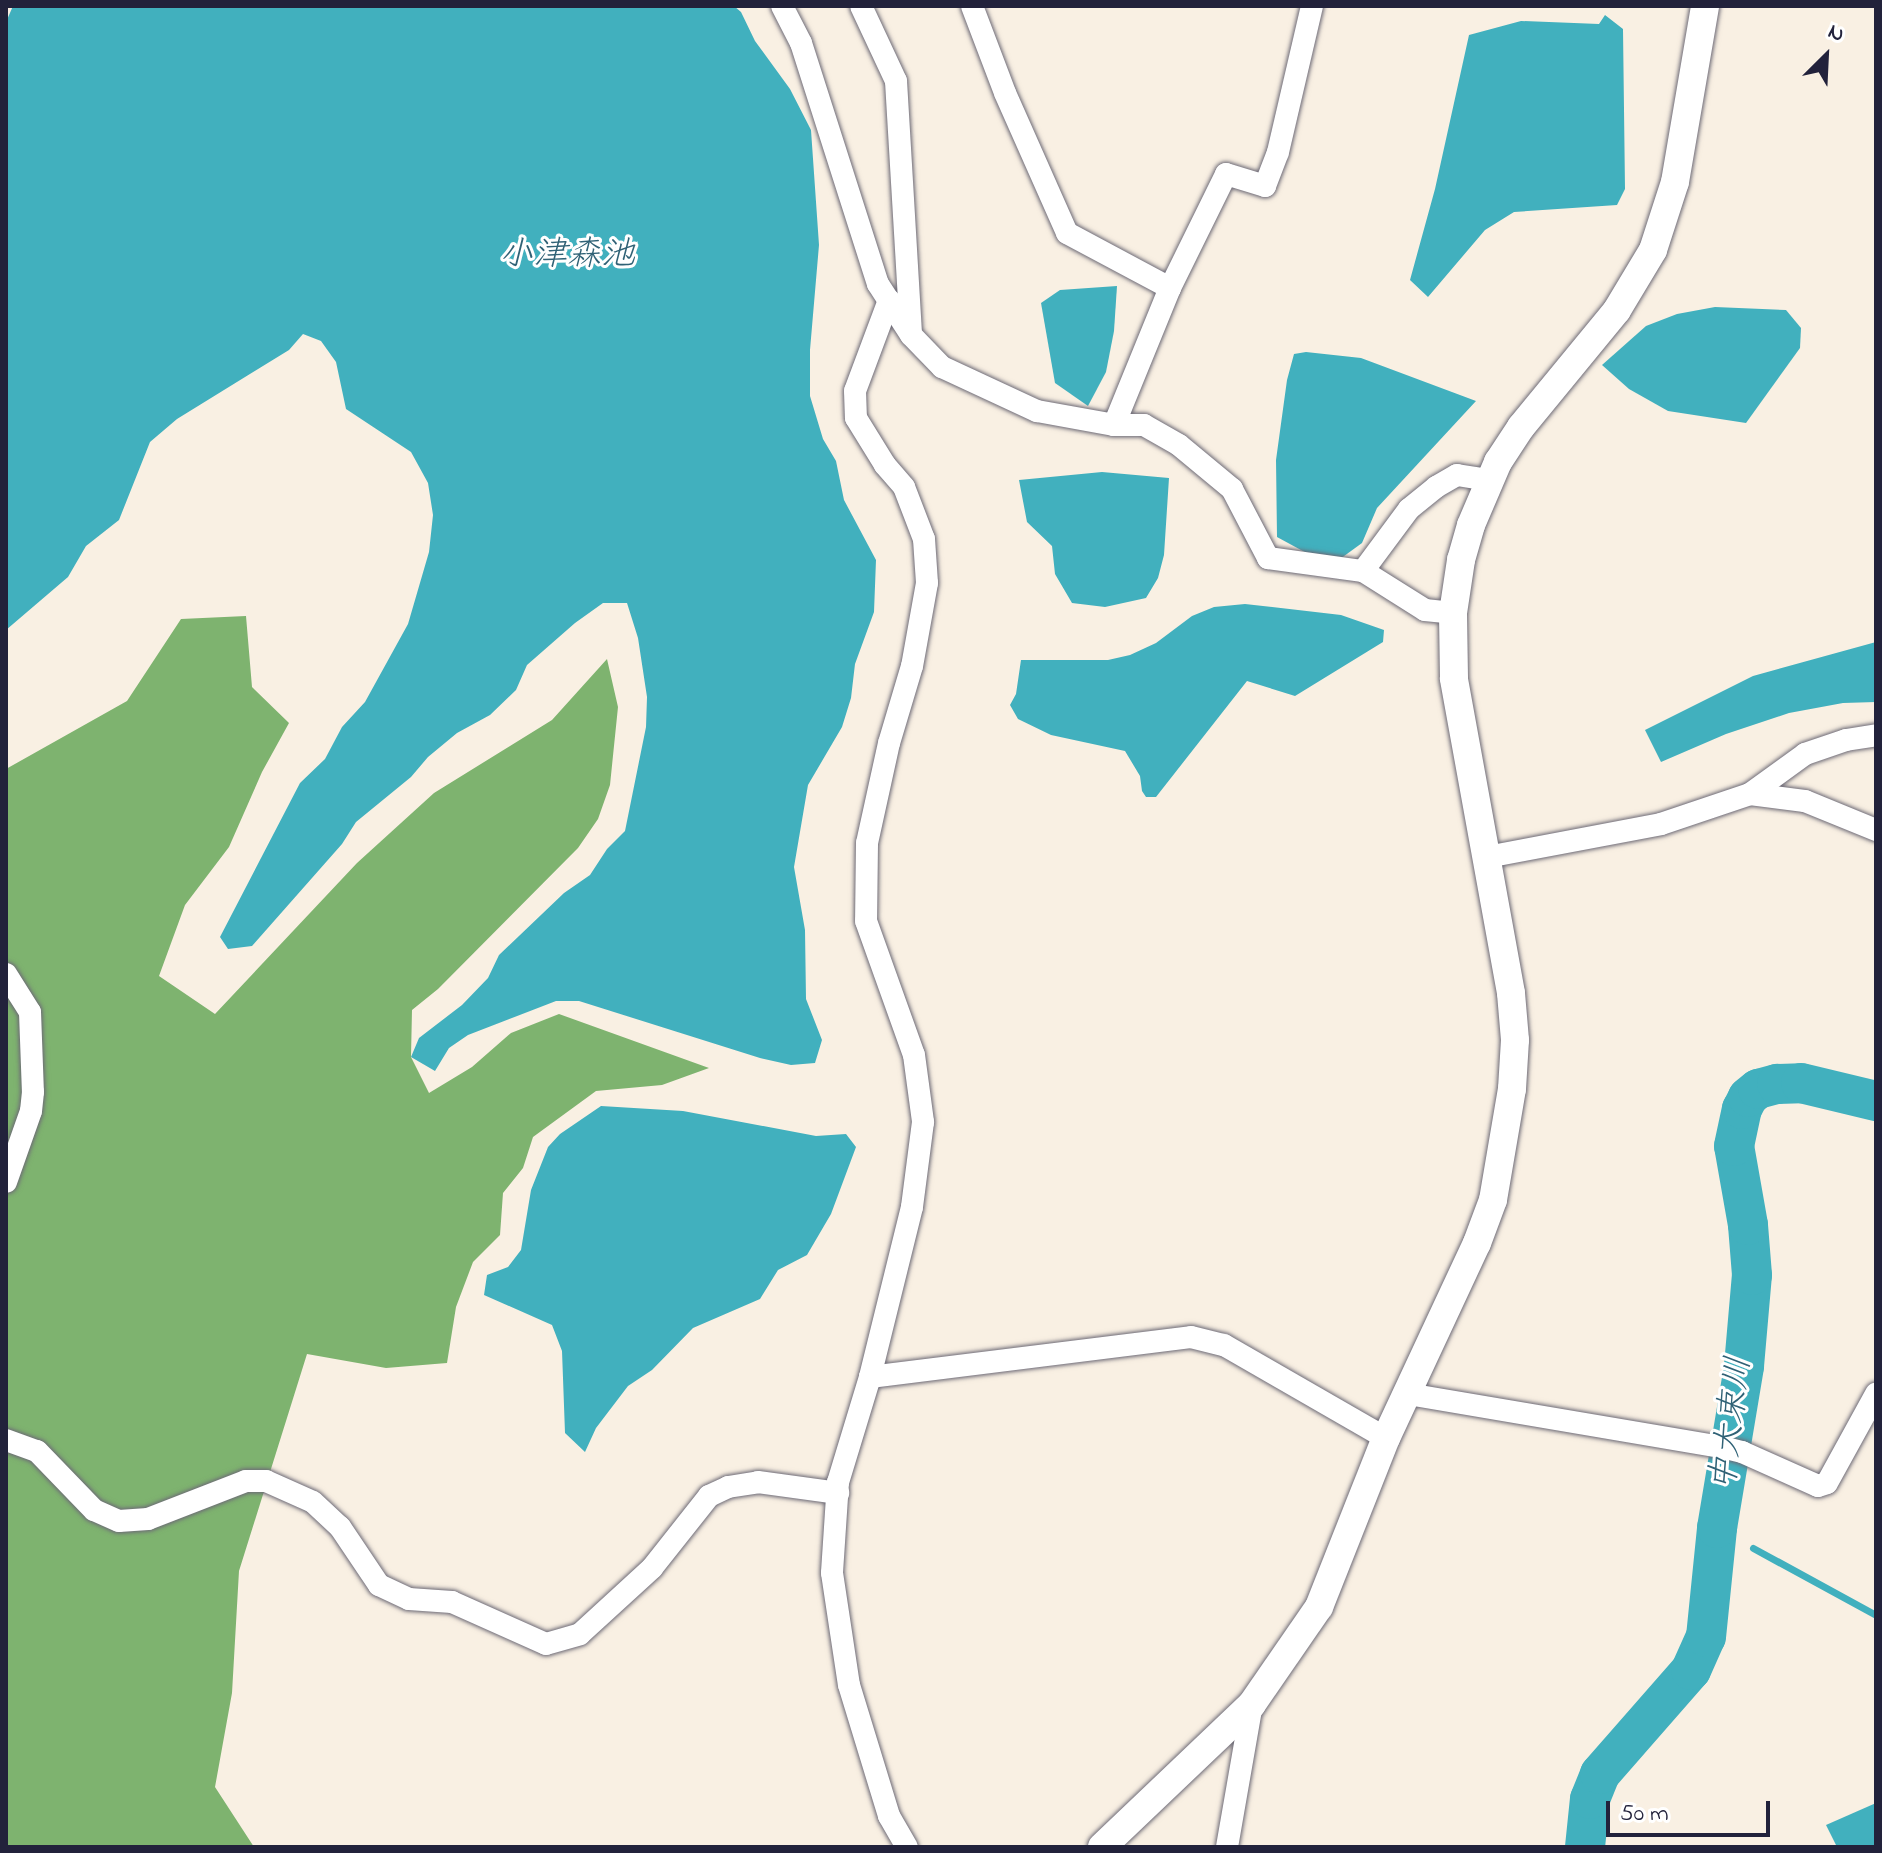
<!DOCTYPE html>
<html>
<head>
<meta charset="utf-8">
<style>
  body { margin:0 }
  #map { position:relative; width:1882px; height:1853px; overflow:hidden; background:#f9f0e3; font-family:"Indie Flower","Klee One",sans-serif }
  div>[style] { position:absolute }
  .forest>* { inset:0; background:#7eb36f }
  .water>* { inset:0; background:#41b0be }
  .stream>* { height:7px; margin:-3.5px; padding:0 3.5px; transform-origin:3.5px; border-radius:3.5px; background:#41b0be }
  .river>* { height:40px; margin:-20px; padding:0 20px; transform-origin:20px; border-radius:20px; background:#41b0be }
  .roads { filter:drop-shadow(0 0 2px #6d6a76) drop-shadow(0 0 2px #6d6a76) }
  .minor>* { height:22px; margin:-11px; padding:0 11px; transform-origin:11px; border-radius:11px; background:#fff }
  .tertiary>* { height:28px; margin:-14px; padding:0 14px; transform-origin:14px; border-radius:14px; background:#fff }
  span { translate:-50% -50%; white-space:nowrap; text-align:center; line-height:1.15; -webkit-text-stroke:6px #fff; paint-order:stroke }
  .water-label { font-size:34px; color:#306276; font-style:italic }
  .frame { position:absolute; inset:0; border:8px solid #22223b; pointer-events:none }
  .north { position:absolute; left:1786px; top:16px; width:80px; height:80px; -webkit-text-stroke:6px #fff; paint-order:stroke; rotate:24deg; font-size:22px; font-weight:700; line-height:32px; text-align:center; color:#22223b }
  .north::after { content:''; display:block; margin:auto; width:28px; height:36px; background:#22223b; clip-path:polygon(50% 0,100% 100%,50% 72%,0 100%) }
  .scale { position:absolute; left:1606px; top:1801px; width:164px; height:36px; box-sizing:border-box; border:4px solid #22223b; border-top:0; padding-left:10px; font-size:24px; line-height:28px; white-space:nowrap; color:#22223b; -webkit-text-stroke:6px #fff; paint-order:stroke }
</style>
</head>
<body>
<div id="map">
  <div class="forest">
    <i style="clip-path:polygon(246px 616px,252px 687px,289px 723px,262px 772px,229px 847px,185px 905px,159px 976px,215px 1014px,357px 863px,434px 793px,552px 720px,607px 659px,618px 707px,610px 785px,598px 819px,578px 848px,438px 989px,412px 1010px,411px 1057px,429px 1093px,472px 1067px,511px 1033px,559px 1014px,709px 1068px,662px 1085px,596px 1091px,533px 1137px,523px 1168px,503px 1193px,500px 1235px,473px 1262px,456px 1307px,447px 1363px,386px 1368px,307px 1354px,239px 1571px,232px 1693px,215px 1787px,254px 1847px,6px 1847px,6px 769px,127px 701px,181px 619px)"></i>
  </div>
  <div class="water">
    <i style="clip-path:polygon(13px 6px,734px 6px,741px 12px,755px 41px,790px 89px,811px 130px,819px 245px,810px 350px,810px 396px,823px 439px,836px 461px,844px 500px,876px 560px,874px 612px,855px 664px,851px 698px,842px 727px,808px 785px,794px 867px,805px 930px,806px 999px,822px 1040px,815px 1063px,791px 1065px,760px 1058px,579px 1001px,556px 1001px,468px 1035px,449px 1048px,435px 1071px,411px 1057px,419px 1038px,462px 1005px,488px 978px,499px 955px,564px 893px,590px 875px,607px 849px,625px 831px,646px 727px,647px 697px,638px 638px,627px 603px,603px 603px,575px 623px,527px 665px,516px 690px,490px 715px,457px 733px,428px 757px,411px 777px,356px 822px,342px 844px,252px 946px,228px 949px,220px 937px,300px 783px,325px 759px,342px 727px,365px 702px,408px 624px,429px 552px,433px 515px,428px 483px,411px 452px,346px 409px,336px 362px,321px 341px,303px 334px,289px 350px,177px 419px,150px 442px,119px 520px,86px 546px,68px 577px,6px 630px,6px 22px)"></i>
    <i style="clip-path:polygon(1605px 15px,1623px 29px,1625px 189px,1617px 205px,1514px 212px,1485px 230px,1428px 297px,1410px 280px,1435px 189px,1469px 35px,1521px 21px,1599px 24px)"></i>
    <i style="clip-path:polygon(1117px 286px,1114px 331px,1106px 372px,1088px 406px,1055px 383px,1041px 303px,1060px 290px)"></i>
    <i style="clip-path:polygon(1715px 307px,1786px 310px,1801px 328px,1800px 348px,1746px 423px,1668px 411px,1629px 389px,1602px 365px,1646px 326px,1677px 314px)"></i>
    <i style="clip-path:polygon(1306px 352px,1361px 358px,1476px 401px,1377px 508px,1362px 543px,1340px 559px,1312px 556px,1277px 537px,1276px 460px,1287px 380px,1294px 354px)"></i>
    <i style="clip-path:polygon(1102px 472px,1169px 478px,1164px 555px,1158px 578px,1146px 598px,1105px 607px,1072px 603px,1055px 574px,1052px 546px,1027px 522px,1019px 480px)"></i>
    <i style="clip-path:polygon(1245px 604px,1341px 615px,1384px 630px,1383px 642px,1295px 696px,1247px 681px,1156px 797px,1146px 797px,1142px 791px,1140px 776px,1125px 751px,1051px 735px,1018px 719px,1010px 705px,1016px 694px,1021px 660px,1108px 660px,1130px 655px,1156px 643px,1192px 616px,1214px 607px)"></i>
    <i style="clip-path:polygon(1876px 642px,1876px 702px,1843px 703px,1789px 713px,1726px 734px,1661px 762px,1645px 730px,1753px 676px)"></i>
    <i style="clip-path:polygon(601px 1106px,683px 1111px,816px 1136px,846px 1134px,856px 1147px,831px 1214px,807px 1255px,778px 1270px,760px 1299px,693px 1328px,652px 1370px,628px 1386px,596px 1428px,585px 1452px,565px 1433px,562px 1351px,552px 1325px,484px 1295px,487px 1275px,508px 1267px,521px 1250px,531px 1190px,548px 1147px,560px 1134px)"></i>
    <i style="clip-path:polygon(1876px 1803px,1876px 1847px,1837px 1847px,1826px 1825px)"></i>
  </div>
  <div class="stream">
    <i style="left:1717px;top:1528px;width:10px;rotate:29deg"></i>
    <i style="left:1753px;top:1548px;width:140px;rotate:28.6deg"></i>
  </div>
  <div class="river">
    <i style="left:1585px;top:1847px;width:48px;rotate:-84.1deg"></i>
    <i style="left:1590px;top:1799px;width:27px;rotate:-68deg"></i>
    <i style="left:1600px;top:1774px;width:138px;rotate:-48.8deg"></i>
    <i style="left:1691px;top:1670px;width:36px;rotate:-66deg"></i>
    <i style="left:1706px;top:1637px;width:110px;rotate:-84.2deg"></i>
    <i style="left:1717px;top:1528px;width:164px;rotate:-80.5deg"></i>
    <i style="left:1744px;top:1366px;width:91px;rotate:-85deg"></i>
    <i style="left:1752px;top:1275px;width:50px;rotate:-94.6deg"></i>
    <i style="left:1748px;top:1225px;width:80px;rotate:-100deg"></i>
    <i style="left:1734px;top:1146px;width:38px;rotate:-78deg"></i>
    <i style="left:1742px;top:1109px;width:13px;rotate:-63deg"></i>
    <i style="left:1748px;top:1097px;width:13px;rotate:-39deg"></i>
    <i style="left:1758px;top:1089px;width:20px;rotate:-15deg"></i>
    <i style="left:1777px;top:1084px;width:24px;rotate:-2deg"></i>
    <i style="left:1801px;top:1083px;width:77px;rotate:13.5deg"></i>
  </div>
  <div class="roads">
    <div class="minor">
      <i style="left:782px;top:6px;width:42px;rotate:62.8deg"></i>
      <i style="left:801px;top:43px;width:253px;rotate:72.3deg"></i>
      <i style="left:878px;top:284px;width:61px;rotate:57.1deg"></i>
      <i style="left:911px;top:335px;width:45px;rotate:45.9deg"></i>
      <i style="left:942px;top:367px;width:105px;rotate:24.9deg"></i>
      <i style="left:1037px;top:411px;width:78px;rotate:10.3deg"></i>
      <i style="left:1114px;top:425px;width:30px"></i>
      <i style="left:1144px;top:425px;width:40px;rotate:29.7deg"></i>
      <i style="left:1179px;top:445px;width:69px;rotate:39.7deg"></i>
      <i style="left:1232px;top:489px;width:78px;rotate:62.4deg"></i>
      <i style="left:1268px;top:558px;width:96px;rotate:7.8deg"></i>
      <i style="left:1363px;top:571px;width:77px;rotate:-53.4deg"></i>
      <i style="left:1409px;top:509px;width:35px;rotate:-39deg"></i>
      <i style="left:1436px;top:487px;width:24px;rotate:-30deg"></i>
      <i style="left:1457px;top:475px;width:31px;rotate:9deg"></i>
      <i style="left:861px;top:6px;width:83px;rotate:65deg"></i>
      <i style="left:896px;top:81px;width:253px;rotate:86.6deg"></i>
      <i style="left:972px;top:6px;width:93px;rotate:69.2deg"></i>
      <i style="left:1005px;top:93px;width:153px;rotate:66.1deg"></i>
      <i style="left:1067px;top:233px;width:117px;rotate:28.1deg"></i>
      <i style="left:889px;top:300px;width:97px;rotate:110.5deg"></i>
      <i style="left:855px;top:391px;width:27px;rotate:88deg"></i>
      <i style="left:856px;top:418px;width:55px;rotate:58.3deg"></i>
      <i style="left:885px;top:465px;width:29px;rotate:49deg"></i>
      <i style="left:904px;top:487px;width:56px;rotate:69deg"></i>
      <i style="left:924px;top:539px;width:44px;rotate:86.1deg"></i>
      <i style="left:927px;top:583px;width:84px;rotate:100.2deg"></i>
      <i style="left:912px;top:666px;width:80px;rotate:106.6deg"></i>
      <i style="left:889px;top:743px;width:102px;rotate:102.4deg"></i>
      <i style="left:867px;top:843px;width:78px;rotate:90.7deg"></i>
      <i style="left:866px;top:921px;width:142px;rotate:70.3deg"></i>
      <i style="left:914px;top:1055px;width:68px;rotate:82.3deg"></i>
      <i style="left:923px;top:1122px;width:86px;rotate:97.4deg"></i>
      <i style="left:912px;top:1207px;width:175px;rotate:103.9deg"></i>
      <i style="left:870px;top:1377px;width:110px;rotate:106.9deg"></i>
      <i style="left:838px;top:1482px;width:91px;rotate:93.8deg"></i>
      <i style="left:832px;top:1573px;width:113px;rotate:81.4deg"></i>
      <i style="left:849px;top:1685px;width:137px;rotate:73deg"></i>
      <i style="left:889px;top:1816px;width:36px;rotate:60deg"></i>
      <i style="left:1114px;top:425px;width:148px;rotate:-67.8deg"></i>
      <i style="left:1170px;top:288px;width:127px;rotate:-63.8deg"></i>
      <i style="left:1226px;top:174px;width:41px;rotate:17.1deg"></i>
      <i style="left:1265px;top:186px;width:36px;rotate:-69deg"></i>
      <i style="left:1278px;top:152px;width:150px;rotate:-76.9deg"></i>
      <i style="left:1363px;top:571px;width:73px;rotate:32.2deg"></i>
      <i style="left:1425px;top:610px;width:28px;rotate:6deg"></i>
      <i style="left:1750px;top:794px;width:55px;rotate:7.3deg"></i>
      <i style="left:1805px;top:801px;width:77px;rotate:22.2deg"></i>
      <i style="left:1487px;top:857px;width:177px;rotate:-10.7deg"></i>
      <i style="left:1661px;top:824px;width:94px;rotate:-18.6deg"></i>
      <i style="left:1750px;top:794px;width:68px;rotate:-36deg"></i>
      <i style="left:1805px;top:754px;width:43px;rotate:-18.9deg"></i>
      <i style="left:1846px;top:740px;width:30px;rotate:-9deg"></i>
      <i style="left:6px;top:974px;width:45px;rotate:57.7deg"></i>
      <i style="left:30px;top:1012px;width:80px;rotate:87.9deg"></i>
      <i style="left:33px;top:1092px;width:19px;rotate:96deg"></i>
      <i style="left:31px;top:1111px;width:75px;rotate:109.4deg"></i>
      <i style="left:870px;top:1377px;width:323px;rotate:-7.1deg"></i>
      <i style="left:1191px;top:1337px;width:34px;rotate:14deg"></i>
      <i style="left:1224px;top:1345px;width:187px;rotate:29.9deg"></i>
      <i style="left:1408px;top:1394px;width:318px;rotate:9.6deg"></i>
      <i style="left:1722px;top:1447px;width:21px;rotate:14deg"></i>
      <i style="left:1742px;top:1452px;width:83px;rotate:24.1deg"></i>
      <i style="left:1818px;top:1486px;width:9px;rotate:-18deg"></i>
      <i style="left:1827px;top:1483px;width:102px;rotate:-61.2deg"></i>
      <i style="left:6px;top:1440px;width:33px;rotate:20deg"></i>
      <i style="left:37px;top:1451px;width:82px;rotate:46deg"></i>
      <i style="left:94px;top:1510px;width:27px;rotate:24deg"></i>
      <i style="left:119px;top:1521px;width:29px;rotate:-4deg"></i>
      <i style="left:148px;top:1519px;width:105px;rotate:-21.2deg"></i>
      <i style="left:246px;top:1481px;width:20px"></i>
      <i style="left:266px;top:1481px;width:51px;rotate:24.1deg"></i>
      <i style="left:313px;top:1502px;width:37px;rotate:43deg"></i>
      <i style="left:340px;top:1527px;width:70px;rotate:56.1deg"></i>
      <i style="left:379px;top:1585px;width:33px;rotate:25deg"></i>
      <i style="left:409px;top:1599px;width:43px;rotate:4deg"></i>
      <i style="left:452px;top:1602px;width:103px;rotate:24.1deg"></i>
      <i style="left:546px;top:1644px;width:35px;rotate:-16deg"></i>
      <i style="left:580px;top:1634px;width:98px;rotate:-42.5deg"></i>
      <i style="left:652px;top:1568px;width:92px;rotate:-51.6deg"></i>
      <i style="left:709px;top:1496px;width:21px;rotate:-25deg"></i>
      <i style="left:728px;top:1487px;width:30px;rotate:-9deg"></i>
      <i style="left:758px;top:1482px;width:81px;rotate:7.8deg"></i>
      <i style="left:1227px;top:1847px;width:145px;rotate:-80.1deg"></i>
    </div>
    <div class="tertiary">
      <i style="left:1102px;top:1847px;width:207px;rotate:-43.6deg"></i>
      <i style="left:1252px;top:1704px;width:118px;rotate:-55.4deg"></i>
      <i style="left:1319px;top:1607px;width:182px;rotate:-68.4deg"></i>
      <i style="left:1386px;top:1438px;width:215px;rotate:-65deg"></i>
      <i style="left:1477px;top:1243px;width:46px;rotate:-69.6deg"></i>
      <i style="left:1493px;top:1200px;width:113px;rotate:-80.3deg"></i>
      <i style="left:1512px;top:1089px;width:49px;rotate:-86.5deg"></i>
      <i style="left:1515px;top:1040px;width:47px;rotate:-94.9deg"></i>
      <i style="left:1511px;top:993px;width:320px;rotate:-100.3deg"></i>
      <i style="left:1454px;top:678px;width:65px;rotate:-90.9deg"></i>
      <i style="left:1453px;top:613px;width:54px;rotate:-81.4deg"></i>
      <i style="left:1461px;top:560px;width:36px;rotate:-74deg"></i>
      <i style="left:1471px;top:525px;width:69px;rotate:-66.8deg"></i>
      <i style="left:1498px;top:462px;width:42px;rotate:-56.7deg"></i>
      <i style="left:1521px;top:427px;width:151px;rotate:-50.6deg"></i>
      <i style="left:1617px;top:310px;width:70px;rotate:-59deg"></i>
      <i style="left:1653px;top:250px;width:71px;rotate:-72.1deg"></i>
      <i style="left:1675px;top:182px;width:179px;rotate:-80.3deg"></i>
    </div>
  </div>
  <div class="water-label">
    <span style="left:567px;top:257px">小津森池</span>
    <span style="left:1733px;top:1424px;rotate:-83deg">中大束川</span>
  </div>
  <div class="frame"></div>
  <div class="north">N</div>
  <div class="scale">50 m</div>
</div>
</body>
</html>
